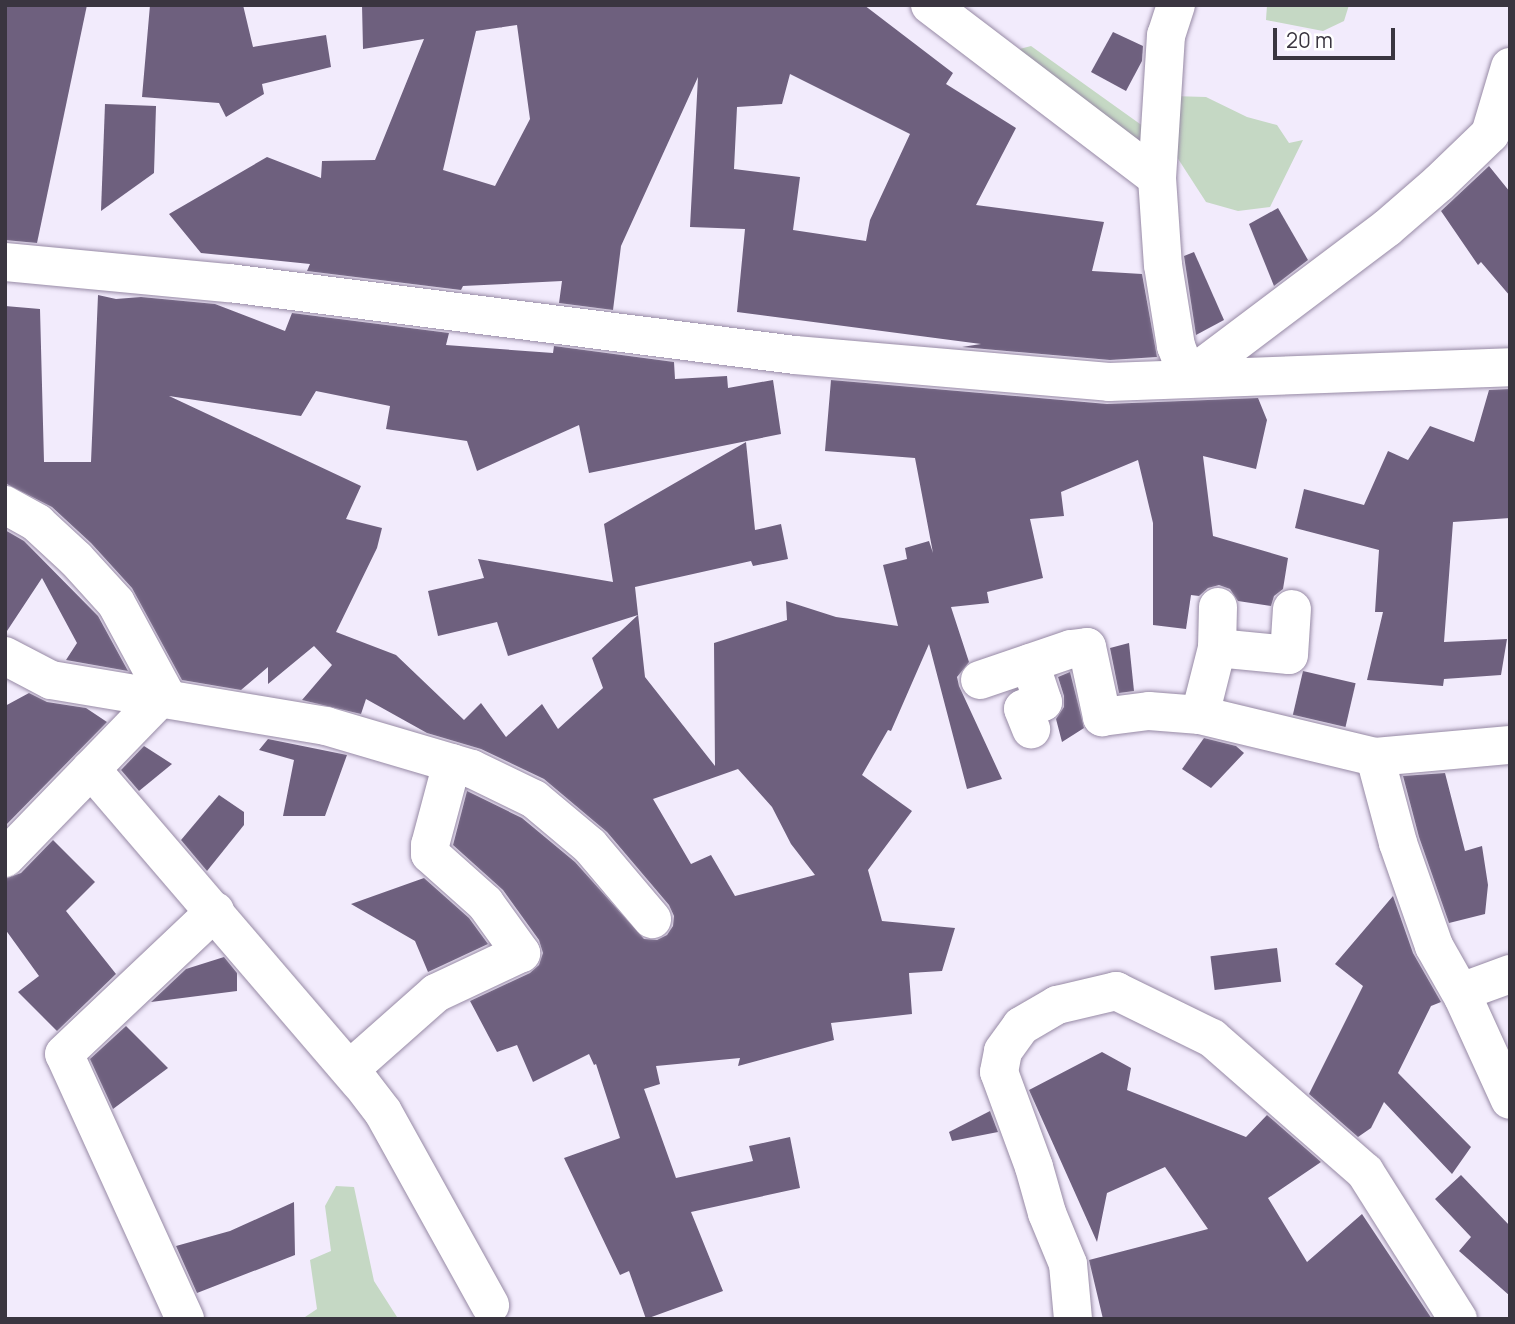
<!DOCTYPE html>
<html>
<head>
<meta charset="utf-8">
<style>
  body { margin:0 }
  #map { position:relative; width:1515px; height:1324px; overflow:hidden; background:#f2ebfc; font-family:Manrope,sans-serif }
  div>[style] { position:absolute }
  .green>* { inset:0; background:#c5d8c4 }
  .building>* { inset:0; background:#6e607e; transform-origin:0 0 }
  .roads { filter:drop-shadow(0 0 2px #978aa5) drop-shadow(0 0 2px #978aa5) }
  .minor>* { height:38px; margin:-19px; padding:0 19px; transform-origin:19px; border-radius:19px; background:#fff }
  span { translate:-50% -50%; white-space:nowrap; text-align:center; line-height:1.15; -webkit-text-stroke:7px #fff; paint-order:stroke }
  .frame { position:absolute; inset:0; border:7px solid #3a3540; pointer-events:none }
  .scale { position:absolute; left:1273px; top:28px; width:122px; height:32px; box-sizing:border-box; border:4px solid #3a3540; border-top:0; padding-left:9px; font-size:21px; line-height:24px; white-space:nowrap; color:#3a3540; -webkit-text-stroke:5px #fff; paint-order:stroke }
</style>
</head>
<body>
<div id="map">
  <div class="green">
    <i style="clip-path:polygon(1267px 5px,1349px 5px,1344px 21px,1323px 31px,1266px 20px)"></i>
    <i style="clip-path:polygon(1031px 46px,1161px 139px,1160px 158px,1031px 92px,994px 79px,992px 73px,978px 60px)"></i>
    <i style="clip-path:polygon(1172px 96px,1206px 97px,1247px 117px,1277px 125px,1289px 143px,1303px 140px,1270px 207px,1238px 211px,1206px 202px,1173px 151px)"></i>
    <i style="clip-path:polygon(336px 1186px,354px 1187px,374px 1281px,397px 1317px,407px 1319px,302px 1319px,317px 1309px,310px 1260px,331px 1251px,325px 1206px)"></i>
  </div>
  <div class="building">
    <i style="clip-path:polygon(5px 5px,87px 5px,37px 243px,5px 240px)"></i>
    <i style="clip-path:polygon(150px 5px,243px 5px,253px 47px,326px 35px,331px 67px,262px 84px,264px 94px,226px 117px,219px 103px,142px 97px)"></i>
    <i style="clip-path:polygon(evenodd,362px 5px,864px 5px,953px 73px,946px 84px,1016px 128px,976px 205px,1104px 222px,1092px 271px,1142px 274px,1157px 357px,1110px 360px,962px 347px,981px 344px,737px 312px,745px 229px,690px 227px,698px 77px,621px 246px,613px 310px,559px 303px,562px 281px,463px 286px,461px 290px,307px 271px,310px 264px,201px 253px,169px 214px,267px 157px,321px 178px,322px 161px,375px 160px,424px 39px,363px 49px,362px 5px,517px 25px,530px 119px,495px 186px,443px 170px,476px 31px,517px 25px,362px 5px,790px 74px,910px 134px,870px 220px,866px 241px,793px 230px,800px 177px,734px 169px,737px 107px,782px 104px,790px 74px)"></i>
    <i style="clip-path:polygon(1113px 32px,1143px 46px,1142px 61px,1126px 91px,1091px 72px)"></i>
    <i style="clip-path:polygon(105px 104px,156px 106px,154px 173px,101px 211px)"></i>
    <i style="clip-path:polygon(1489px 166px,1510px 192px,1510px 296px,1481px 262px,1478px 265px,1441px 211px)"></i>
    <i style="clip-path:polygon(1278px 208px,1308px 260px,1274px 286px,1249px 224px)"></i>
    <i style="clip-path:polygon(1194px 252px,1224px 320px,1196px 335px,1184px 256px)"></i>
    <i style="clip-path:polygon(evenodd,98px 295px,116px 299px,141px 297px,215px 304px,285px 331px,292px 313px,449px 333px,446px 345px,553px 353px,554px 346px,674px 362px,675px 379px,727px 376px,728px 388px,773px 380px,781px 434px,589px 473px,579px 425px,477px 471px,467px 441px,386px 429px,390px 406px,316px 391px,301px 416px,169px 396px,361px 486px,346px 519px,382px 528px,377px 548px,336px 632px,396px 655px,464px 720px,481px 703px,506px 737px,542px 704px,558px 729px,603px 688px,592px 658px,638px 615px,508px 656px,497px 622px,438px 636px,428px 591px,484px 578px,478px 559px,613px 582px,604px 524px,746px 442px,755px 530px,781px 524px,788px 559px,753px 566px,751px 561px,635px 587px,645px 677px,715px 766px,714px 643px,787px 620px,786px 601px,836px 617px,898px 626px,883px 565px,907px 559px,905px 548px,929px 541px,933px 553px,915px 458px,825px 451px,831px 380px,1107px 404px,1258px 398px,1267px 420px,1256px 469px,1203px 456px,1213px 536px,1288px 558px,1283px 589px,1274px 596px,1271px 606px,1238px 601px,1230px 589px,1219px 585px,1208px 588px,1199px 596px,1191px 595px,1186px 629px,1153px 625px,1153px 523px,1138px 460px,1061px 492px,1064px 516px,1030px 519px,1043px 578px,987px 592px,989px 603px,951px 607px,969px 662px,957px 677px,959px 686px,1002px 779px,967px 789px,929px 644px,891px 731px,888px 730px,862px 775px,912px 811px,868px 870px,882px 921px,955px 928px,942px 971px,909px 973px,912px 1014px,831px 1023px,834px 1040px,738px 1066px,740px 1058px,656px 1066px,660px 1084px,644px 1089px,676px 1178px,753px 1161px,749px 1146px,790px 1137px,800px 1188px,691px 1212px,723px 1291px,646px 1319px,629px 1271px,620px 1275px,564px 1158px,620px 1138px,596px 1064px,594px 1065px,589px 1054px,533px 1082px,517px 1045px,497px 1052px,470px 1001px,530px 973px,539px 965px,543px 953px,539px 940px,503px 890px,453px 845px,467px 791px,522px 818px,575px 862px,644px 939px,657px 940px,667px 935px,673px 926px,674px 916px,669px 905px,607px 832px,544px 779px,481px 749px,427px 733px,366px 699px,361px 714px,302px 700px,332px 665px,314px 646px,268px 684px,268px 667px,241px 690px,182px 680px,132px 588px,91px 543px,52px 507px,5px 483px,5px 306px,40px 309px,44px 462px,91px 462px,98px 295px,738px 769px,772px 807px,791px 844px,815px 875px,735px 896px,711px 855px,691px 864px,653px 799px,738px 769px)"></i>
    <i style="clip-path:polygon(1510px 389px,1510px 518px,1453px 522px,1444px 642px,1507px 639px,1501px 675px,1444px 679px,1443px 686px,1367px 680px,1383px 612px,1375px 612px,1379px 550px,1295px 528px,1304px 489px,1364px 505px,1388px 451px,1408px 460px,1430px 426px,1474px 442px,1489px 390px)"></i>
    <i style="clip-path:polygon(5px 530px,24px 541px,98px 616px,128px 671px,66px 660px,77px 643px,42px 578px,5px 634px)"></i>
    <i style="clip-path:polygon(1129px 643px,1134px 691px,1119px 693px,1110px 648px)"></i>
    <i style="left:1303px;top:671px;width:54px;height:45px;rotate:13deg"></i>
    <i style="clip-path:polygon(1070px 672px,1084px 728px,1062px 742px,1056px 719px,1064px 707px,1064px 696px,1058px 677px)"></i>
    <i style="clip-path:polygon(29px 693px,47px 702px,86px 708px,107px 722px,5px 826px,5px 706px)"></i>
    <i style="clip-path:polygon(1204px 738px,1236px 746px,1244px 753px,1211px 788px,1182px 769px)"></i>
    <i style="clip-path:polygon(268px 739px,347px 755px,325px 816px,283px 816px,294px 760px,259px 750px)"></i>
    <i style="clip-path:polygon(144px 746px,172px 764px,139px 791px,121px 770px)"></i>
    <i style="clip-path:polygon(1445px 773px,1465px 851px,1482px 846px,1488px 885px,1485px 914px,1449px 923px,1419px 837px,1403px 776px)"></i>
    <i style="clip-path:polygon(219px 795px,244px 812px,244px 825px,207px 871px,181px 840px)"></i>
    <i style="clip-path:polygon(53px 840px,95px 882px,66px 911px,116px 974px,57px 1031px,18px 992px,39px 976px,5px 929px,5px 879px,21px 873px)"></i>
    <i style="clip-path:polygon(424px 878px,469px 918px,488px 944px,428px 972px,415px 941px,351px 904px)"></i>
    <i style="clip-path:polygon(1393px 896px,1413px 953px,1441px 1002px,1431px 1006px,1398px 1073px,1471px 1147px,1452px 1174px,1384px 1102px,1371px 1128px,1358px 1137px,1309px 1094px,1363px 986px,1335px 964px)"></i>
    <i style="left:1277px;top:948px;width:34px;height:67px;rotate:83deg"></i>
    <i style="clip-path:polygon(224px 957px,237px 973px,237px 991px,151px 1002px,186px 969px)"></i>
    <i style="clip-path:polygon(126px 1026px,168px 1068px,113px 1109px,90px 1059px)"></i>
    <i style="clip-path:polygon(1102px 1052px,1131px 1068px,1127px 1090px,1246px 1137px,1267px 1115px,1321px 1162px,1268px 1198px,1307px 1262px,1362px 1214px,1432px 1319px,1103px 1319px,1089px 1260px,1208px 1229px,1165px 1167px,1107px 1193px,1097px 1242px,1029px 1090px)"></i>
    <i style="clip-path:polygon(990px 1111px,998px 1132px,952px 1141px,949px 1132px)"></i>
    <i style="clip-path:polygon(1461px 1175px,1510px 1226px,1510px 1296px,1459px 1251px,1471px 1237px,1435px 1199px)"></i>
    <i style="clip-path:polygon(294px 1202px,295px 1255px,197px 1293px,176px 1246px,230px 1231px)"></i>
  </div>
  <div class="roads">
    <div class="minor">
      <i style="left:930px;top:5px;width:285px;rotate:37.3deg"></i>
      <i style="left:1176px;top:5px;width:32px;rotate:108deg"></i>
      <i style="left:1166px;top:35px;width:143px;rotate:93.6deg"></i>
      <i style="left:1157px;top:178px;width:87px;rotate:86.1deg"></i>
      <i style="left:1163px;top:265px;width:82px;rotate:80.9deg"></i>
      <i style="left:1176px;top:346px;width:34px;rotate:69deg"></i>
      <i style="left:1188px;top:378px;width:249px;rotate:-37deg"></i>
      <i style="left:1387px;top:228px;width:69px;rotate:-40.9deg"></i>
      <i style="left:1439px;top:183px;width:71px;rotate:-43.9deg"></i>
      <i style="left:1490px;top:134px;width:70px;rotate:-73.4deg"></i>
      <i style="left:5px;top:262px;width:225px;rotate:5.4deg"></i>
      <i style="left:229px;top:283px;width:571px;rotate:7.25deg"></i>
      <i style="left:795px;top:355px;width:315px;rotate:4.9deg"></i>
      <i style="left:1109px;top:382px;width:401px;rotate:-2.1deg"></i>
      <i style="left:5px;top:505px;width:37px;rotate:29deg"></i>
      <i style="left:37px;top:523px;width:53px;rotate:42.7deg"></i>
      <i style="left:76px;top:559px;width:59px;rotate:47.7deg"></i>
      <i style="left:116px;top:603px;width:109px;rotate:61.6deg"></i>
      <i style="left:1218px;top:607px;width:41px;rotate:91.4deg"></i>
      <i style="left:1217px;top:648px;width:72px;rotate:5.6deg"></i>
      <i style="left:1289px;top:655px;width:46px;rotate:-86.3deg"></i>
      <i style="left:5px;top:656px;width:52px;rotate:27.6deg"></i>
      <i style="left:51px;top:680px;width:279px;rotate:9.5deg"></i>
      <i style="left:326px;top:726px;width:152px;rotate:16.4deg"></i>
      <i style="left:472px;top:769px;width:69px;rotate:25.8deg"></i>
      <i style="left:534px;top:799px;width:73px;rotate:40deg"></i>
      <i style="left:590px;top:846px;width:96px;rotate:49.7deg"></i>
      <i style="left:1030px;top:663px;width:41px;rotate:71.6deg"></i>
      <i style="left:1043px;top:702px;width:21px;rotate:161deg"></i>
      <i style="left:1023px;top:709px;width:22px;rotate:68deg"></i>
      <i style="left:980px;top:680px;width:96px;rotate:-18.8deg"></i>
      <i style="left:1071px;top:649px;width:16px;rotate:-7deg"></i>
      <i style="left:1087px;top:647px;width:72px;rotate:77.9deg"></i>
      <i style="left:1102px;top:717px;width:47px;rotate:-7.3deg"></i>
      <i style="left:1149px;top:711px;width:51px;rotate:4.5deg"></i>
      <i style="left:1200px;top:715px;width:69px;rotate:-75.8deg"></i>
      <i style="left:1200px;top:715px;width:180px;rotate:13.5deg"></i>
      <i style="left:1375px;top:757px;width:136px;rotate:-5.1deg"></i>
      <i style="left:1375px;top:757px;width:89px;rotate:75deg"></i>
      <i style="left:1398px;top:843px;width:109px;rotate:70.7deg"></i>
      <i style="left:1434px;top:946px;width:59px;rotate:60.4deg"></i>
      <i style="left:1463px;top:997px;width:113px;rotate:65.5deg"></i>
      <i style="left:452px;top:763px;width:85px;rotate:105deg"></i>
      <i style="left:430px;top:845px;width:9px;rotate:90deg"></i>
      <i style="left:430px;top:854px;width:74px;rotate:41.7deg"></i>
      <i style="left:485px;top:903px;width:62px;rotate:54.2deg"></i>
      <i style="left:521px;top:953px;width:94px;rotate:154.8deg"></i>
      <i style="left:436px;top:993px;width:115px;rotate:138.5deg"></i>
      <i style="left:350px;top:1069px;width:54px;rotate:52.5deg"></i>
      <i style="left:383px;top:1112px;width:221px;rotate:61deg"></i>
      <i style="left:91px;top:769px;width:413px;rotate:49.4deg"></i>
      <i style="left:5px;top:858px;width:223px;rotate:-45.9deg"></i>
      <i style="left:1461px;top:992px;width:52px;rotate:-20.2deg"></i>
      <i style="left:185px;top:1319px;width:291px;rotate:-114.5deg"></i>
      <i style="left:64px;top:1054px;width:208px;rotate:-43.4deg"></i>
      <i style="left:1073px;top:1319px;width:55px;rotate:-95.2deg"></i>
      <i style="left:1068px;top:1264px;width:55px;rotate:-112.4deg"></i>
      <i style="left:1047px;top:1213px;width:48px;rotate:-105.8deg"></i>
      <i style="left:1034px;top:1167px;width:101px;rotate:-110.2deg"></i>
      <i style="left:999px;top:1072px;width:21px;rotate:-79deg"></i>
      <i style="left:1003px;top:1051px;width:31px;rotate:-54deg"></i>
      <i style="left:1021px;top:1026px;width:42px;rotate:-30.3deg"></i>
      <i style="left:1057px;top:1005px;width:61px;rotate:-13.3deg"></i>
      <i style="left:1116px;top:991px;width:107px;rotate:26.1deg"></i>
      <i style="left:1212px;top:1038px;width:203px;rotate:41.2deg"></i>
      <i style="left:1365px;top:1172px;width:174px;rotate:57.7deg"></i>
    </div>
  </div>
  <div class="frame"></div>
  <div class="scale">20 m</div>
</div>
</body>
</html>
